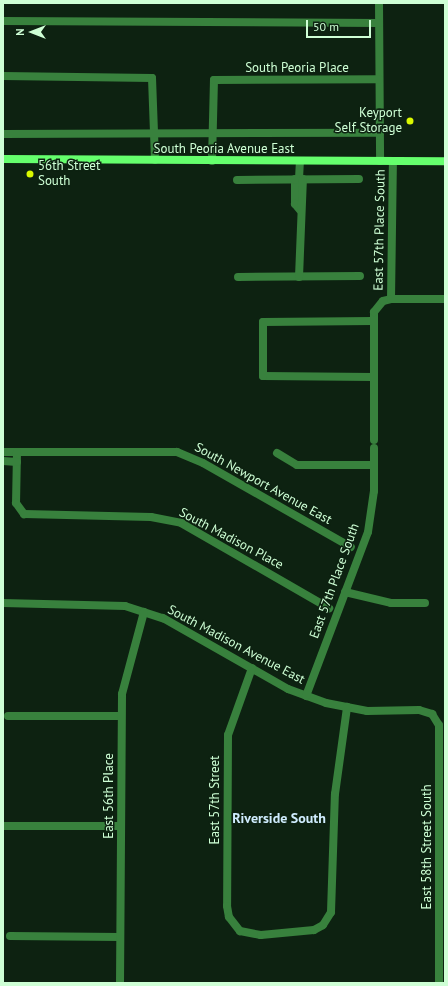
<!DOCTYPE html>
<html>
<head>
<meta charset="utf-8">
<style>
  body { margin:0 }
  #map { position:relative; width:448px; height:986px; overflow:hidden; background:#0d2211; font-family:"PT Sans",sans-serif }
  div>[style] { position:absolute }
  .minor>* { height:8px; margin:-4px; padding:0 4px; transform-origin:4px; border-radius:4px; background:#38813d }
  .secondary>* { height:8px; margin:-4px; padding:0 4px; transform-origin:4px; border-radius:4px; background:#65ff6d }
  .dots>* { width:11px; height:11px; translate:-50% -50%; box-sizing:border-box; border:2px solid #0d2211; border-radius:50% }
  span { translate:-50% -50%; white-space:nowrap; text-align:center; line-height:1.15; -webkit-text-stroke:3px #0d2211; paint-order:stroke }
  .street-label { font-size:13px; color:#ceffd5 }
  .poi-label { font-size:13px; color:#ceffd5 }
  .right { translate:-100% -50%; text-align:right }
  .left { translate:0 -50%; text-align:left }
  .neighbourhood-label { font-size:14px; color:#d0edff; font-weight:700 }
  .frame { position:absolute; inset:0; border:4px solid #ceffd5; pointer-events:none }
  .north { position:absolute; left:12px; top:12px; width:40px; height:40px; -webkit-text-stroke:3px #0d2211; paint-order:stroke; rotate:270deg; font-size:11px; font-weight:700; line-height:16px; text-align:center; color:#ceffd5 }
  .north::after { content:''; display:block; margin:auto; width:14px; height:18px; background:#ceffd5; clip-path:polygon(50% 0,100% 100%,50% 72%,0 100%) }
  .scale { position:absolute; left:306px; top:20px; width:65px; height:18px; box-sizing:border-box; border:2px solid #ceffd5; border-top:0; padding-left:5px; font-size:12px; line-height:14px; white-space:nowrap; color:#ceffd5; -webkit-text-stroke:3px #0d2211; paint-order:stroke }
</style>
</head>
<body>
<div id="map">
  <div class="minor">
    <i style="left:379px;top:3px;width:158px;rotate:89.6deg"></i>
    <i style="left:3px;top:21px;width:376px;rotate:0.3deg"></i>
    <i style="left:3px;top:76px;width:149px;rotate:0.8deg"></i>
    <i style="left:152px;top:78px;width:82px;rotate:87.9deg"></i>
    <i style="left:3px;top:134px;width:377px;rotate:-0.2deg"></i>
    <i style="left:212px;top:161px;width:81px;rotate:-88.6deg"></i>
    <i style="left:214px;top:80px;width:165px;rotate:-0.3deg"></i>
    <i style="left:295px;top:179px;width:25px;rotate:90deg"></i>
    <i style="left:295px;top:204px;width:8px;rotate:50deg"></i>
    <i style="left:299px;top:179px;width:18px;rotate:-87deg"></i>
    <i style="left:237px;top:180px;width:122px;rotate:-0.5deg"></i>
    <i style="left:238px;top:277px;width:122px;rotate:-0.5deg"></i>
    <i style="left:299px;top:277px;width:98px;rotate:-87.7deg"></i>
    <i style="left:391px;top:299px;width:138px;rotate:-89.2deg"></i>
    <i style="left:373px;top:377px;width:110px;rotate:-179.5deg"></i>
    <i style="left:263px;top:376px;width:54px;rotate:-90deg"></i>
    <i style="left:263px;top:322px;width:110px;rotate:-0.5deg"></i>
    <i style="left:374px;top:440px;width:128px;rotate:-90deg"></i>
    <i style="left:374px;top:312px;width:14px;rotate:-51deg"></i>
    <i style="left:383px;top:301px;width:8px;rotate:-14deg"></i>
    <i style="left:391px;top:299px;width:54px"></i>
    <i style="left:3px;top:452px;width:174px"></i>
    <i style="left:177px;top:452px;width:28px;rotate:23deg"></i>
    <i style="left:203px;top:463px;width:170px;rotate:29.6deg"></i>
    <i style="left:17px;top:452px;width:51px;rotate:91.1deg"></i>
    <i style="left:16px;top:503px;width:14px;rotate:54deg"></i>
    <i style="left:24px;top:514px;width:127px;rotate:1.4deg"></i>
    <i style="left:151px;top:517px;width:31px;rotate:11deg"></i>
    <i style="left:181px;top:523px;width:171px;rotate:29.9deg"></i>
    <i style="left:277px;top:453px;width:23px;rotate:31deg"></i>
    <i style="left:297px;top:465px;width:77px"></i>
    <i style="left:3px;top:461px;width:14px;rotate:4deg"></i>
    <i style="left:345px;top:592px;width:47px;rotate:13.4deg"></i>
    <i style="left:391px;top:603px;width:34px"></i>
    <i style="left:3px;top:603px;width:122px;rotate:1.4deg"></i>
    <i style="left:125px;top:606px;width:40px;rotate:18deg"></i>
    <i style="left:163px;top:618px;width:144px;rotate:29.6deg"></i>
    <i style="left:288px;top:689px;width:40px;rotate:20.2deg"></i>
    <i style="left:326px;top:703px;width:42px;rotate:11deg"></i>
    <i style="left:367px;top:711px;width:52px;rotate:-1.1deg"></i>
    <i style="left:419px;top:710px;width:14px;rotate:17deg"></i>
    <i style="left:432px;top:714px;width:13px;rotate:58deg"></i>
    <i style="left:439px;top:725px;width:258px;rotate:90deg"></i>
    <i style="left:252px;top:668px;width:71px;rotate:109.7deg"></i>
    <i style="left:228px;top:735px;width:171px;rotate:90.3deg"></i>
    <i style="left:227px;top:906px;width:11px;rotate:80deg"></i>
    <i style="left:229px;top:917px;width:18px;rotate:52deg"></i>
    <i style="left:240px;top:931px;width:21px;rotate:11deg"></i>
    <i style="left:261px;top:935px;width:53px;rotate:-5.4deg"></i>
    <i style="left:314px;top:930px;width:10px;rotate:-29deg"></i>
    <i style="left:323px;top:925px;width:15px;rotate:-58deg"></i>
    <i style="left:331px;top:912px;width:118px;rotate:-88.1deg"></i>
    <i style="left:335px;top:794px;width:88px;rotate:-82.1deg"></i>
    <i style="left:306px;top:696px;width:175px;rotate:-69.3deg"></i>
    <i style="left:368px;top:532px;width:41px;rotate:-81.7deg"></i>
    <i style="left:374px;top:491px;width:43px;rotate:-90deg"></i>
    <i style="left:8px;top:716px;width:112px"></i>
    <i style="left:3px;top:826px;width:118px"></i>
    <i style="left:10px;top:936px;width:110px;rotate:0.5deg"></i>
    <i style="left:120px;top:983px;width:289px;rotate:-89.6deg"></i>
    <i style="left:122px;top:694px;width:85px;rotate:-75deg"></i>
  </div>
  <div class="secondary">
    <i style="left:3px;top:159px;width:442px;rotate:0.3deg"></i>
  </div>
  <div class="dots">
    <i style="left:410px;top:121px;background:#daf900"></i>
    <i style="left:30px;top:174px;background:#daf900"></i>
  </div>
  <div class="street-label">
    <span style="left:297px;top:68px">South Peoria Place</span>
    <span style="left:224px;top:149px">South Peoria Avenue East</span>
    <span style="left:380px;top:230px;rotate:-89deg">East 57th Place South</span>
    <span style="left:263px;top:484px;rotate:29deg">South Newport Avenue East</span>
    <span style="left:231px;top:539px;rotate:28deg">South Madison Place</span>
    <span style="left:335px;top:581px;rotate:-70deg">East 57th Place South</span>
    <span style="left:236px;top:645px;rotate:28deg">South Madison Avenue East</span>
    <span style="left:109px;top:796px;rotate:-90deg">East 56th Place</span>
    <span style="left:215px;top:800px;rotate:-90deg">East 57th Street</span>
    <span style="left:427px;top:847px;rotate:-90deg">East 58th Street South</span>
  </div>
  <div class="poi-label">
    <span class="right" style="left:402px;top:121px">Keyport<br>Self Storage</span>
    <span class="left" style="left:38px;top:174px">56th Street<br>South</span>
  </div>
  <div class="neighbourhood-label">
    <span style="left:279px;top:818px">Riverside South</span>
  </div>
  <div class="frame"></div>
  <div class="north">N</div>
  <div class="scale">50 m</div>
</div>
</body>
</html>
